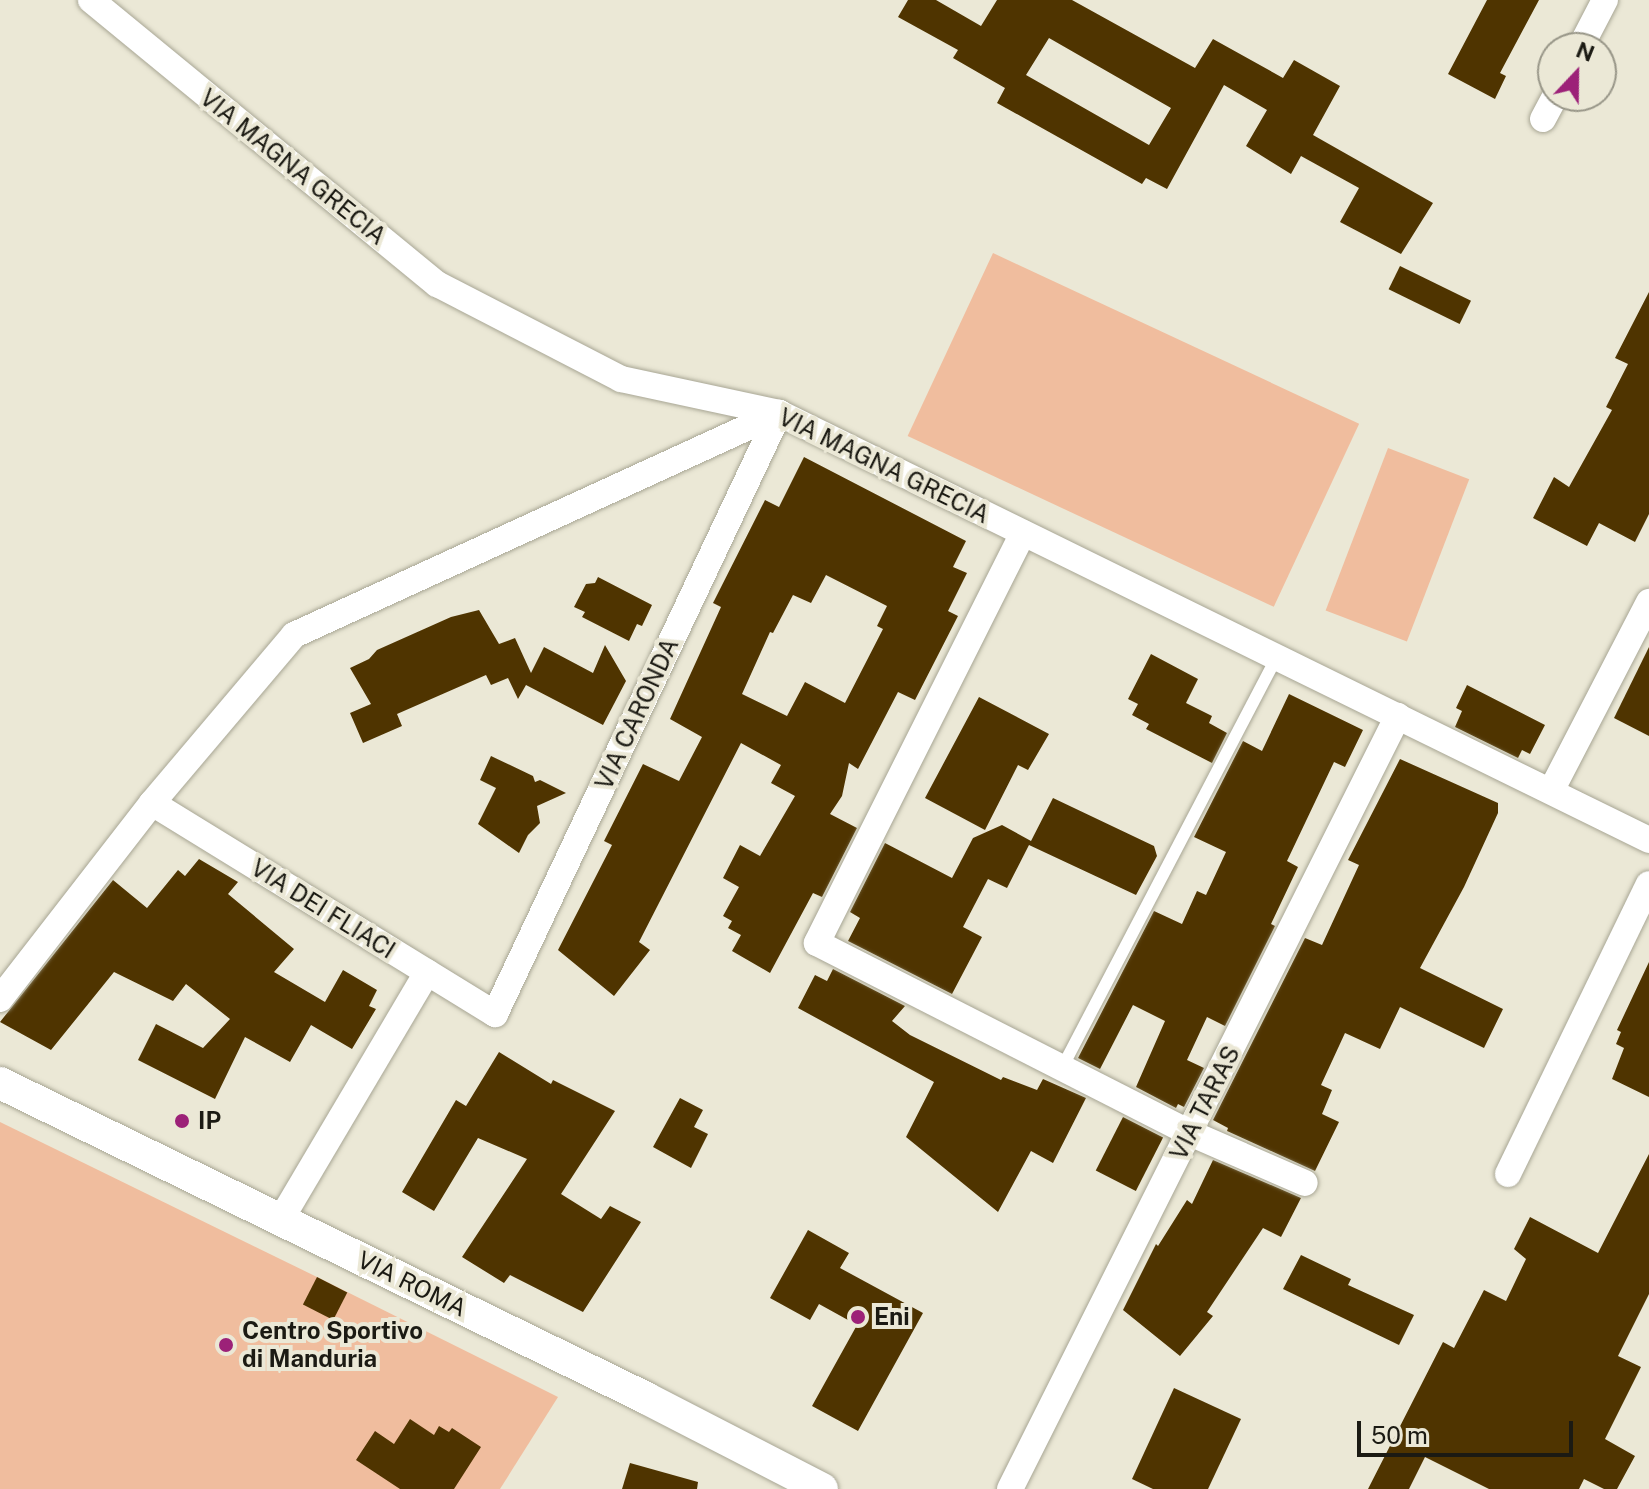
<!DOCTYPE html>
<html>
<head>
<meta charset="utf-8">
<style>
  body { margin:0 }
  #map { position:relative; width:1649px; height:1489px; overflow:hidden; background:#ebe8d6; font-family:"Public Sans",sans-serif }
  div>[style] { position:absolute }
  .green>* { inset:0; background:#f0bd9e; transform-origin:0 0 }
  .building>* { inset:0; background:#4f3400; transform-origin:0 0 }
  .roads { filter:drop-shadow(0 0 2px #a8a694) drop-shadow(0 0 2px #a8a694) }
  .service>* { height:12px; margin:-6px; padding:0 6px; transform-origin:6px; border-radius:6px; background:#fff }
  .minor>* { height:26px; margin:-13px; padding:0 13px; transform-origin:13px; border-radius:13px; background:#fff }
  .tertiary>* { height:32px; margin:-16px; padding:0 16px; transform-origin:16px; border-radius:16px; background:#fff }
  .dots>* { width:22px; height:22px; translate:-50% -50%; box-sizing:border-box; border:4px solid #ebe8d6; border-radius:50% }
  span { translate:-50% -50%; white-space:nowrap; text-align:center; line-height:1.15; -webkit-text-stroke:8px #ebe8d6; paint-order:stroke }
  .street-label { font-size:24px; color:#1b1a13 }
  .poi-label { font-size:24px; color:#1b1a13; font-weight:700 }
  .left { translate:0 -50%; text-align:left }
  .north { position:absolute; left:1537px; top:32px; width:80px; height:80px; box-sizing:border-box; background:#ebe8d6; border:2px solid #989688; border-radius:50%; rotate:22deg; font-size:22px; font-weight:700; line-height:32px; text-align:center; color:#1b1a13 }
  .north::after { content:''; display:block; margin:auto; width:28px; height:36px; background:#9c2178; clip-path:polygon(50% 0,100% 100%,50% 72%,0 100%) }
  .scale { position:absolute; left:1357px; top:1421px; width:216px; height:36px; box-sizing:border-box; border:4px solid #1b1a13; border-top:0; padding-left:10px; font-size:24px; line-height:28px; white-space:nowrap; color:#1b1a13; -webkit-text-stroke:6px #ebe8d6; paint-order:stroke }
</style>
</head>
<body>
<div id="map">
  <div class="green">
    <i style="left:993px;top:253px;width:404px;height:202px;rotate:25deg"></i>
    <i style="left:1388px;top:448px;width:87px;height:174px;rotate:21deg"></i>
    <i style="clip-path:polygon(0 1122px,317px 1277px,558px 1397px,500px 1489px,0 1489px)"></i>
  </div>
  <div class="building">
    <i style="clip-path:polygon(evenodd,908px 0,936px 0,981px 26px,997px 0,1072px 0,1195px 68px,1213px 39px,1283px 78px,1294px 60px,1340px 86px,1313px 135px,1433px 203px,1401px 254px,1340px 222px,1359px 188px,1301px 156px,1291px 174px,1246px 146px,1267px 110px,1224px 85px,1167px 189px,1146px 178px,1142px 184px,997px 103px,1005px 88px,953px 58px,958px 50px,898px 17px,908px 0,1049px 38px,1171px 108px,1149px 145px,1026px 75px,1049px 38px)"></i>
    <i style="clip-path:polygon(1487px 0,1539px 0,1500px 73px,1506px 76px,1495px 99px,1448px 74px)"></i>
    <i style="left:1400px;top:266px;width:79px;height:26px;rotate:26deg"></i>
    <i style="clip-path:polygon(1649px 292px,1649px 514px,1635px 542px,1599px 523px,1587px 546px,1533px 518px,1554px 477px,1569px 487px,1612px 410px,1606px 407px,1628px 364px,1615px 358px)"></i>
    <i style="clip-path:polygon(evenodd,804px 457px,966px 541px,953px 567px,967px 573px,948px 611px,958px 616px,915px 700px,898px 692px,858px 769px,849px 763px,842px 796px,830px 814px,857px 828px,822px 897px,813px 893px,770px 973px,732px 951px,741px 935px,728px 928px,732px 921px,723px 916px,739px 887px,723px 878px,740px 845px,760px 856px,795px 796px,771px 783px,781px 765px,741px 743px,639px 942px,650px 950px,614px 996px,558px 950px,612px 845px,604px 841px,643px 764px,679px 781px,702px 737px,670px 719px,721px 607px,713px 603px,765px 500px,779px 507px,804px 457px,826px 575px,887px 606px,877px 626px,883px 629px,845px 703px,805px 682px,787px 716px,742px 694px,770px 632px,773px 633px,793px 595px,811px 603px,826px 575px)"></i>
    <i style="clip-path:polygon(598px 577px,652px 605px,642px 626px,637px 624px,629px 641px,582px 617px,585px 612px,574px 607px,586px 584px,595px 583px)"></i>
    <i style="clip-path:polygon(479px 610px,499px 644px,515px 638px,531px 673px,544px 647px,593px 673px,605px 645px,626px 681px,603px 725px,526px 685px,518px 699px,508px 678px,491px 685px,486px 675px,397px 714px,402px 726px,363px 743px,350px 713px,371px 704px,350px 668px,369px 659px,377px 650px,451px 617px)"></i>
    <i style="clip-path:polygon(1649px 647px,1649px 736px,1614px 718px)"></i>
    <i style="clip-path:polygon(1151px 654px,1198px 679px,1186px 703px,1212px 716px,1209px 723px,1227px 733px,1212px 763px,1146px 729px,1149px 724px,1132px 715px,1138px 704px,1128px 699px)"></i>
    <i style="clip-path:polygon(1467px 685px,1545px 725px,1530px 754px,1522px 750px,1518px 758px,1455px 727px,1462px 711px,1456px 708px)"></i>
    <i style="clip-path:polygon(1289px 694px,1363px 730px,1345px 767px,1334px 762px,1287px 861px,1298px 867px,1271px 924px,1275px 926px,1225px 1026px,1207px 1017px,1187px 1060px,1204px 1068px,1184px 1107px,1178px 1104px,1176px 1108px,1136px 1087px,1165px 1021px,1133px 1005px,1100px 1069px,1078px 1058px,1154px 911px,1182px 924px,1197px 891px,1206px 895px,1226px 852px,1194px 837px,1243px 741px,1262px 751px)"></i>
    <i style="clip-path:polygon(979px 697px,1049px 734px,1028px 770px,1018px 765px,985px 830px,925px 798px)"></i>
    <i style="clip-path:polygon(491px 756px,533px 776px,535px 782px,540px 780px,566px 793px,537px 806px,540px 823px,528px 835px,519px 853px,478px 824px,496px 788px,480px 780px)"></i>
    <i style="clip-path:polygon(1400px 759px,1498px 803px,1498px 813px,1464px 887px,1420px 968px,1503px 1009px,1484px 1048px,1400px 1007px,1380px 1049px,1345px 1033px,1321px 1085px,1332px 1090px,1322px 1114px,1339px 1122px,1315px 1171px,1227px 1131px,1228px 1128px,1213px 1120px,1305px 938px,1322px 945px,1359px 865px,1348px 860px)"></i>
    <i style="clip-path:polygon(1053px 798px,1154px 846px,1157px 856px,1136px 895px,1029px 845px,1007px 888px,988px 879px,963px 927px,982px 937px,952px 994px,848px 941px,860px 918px,850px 912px,885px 843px,952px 878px,973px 838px,1002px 825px,1031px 841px)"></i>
    <i style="clip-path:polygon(199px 859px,238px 882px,228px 894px,294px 949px,274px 972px,325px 1002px,343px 970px,377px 990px,369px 1006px,376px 1009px,352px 1049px,311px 1025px,290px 1062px,245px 1037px,215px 1099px,138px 1060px,156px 1024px,203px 1048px,230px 1019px,186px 984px,173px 1001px,114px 972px,51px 1050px,0 1022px,113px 880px,147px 908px,178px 870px,185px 876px)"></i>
    <i style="clip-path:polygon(1649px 962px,1649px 1097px,1612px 1079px,1624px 1048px,1616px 1044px,1621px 1032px,1617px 1030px)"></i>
    <i style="clip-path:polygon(833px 969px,905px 1006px,892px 1021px,910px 1035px,1001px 1080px,1003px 1077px,1037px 1090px,1043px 1079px,1086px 1098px,1053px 1163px,1031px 1151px,998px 1212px,906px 1137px,934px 1082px,798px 1008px,815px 975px,827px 981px)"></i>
    <i style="clip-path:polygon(499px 1052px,551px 1084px,553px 1080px,615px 1111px,561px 1194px,601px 1219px,610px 1206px,641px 1222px,583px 1312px,510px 1275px,504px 1283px,462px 1257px,527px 1159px,478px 1138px,434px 1211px,402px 1192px,456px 1100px,466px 1106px)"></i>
    <i style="clip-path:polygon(680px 1098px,703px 1110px,694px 1127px,708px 1134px,691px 1168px,653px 1147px)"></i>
    <i style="left:1123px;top:1117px;width:45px;height:60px;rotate:27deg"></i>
    <i style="clip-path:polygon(1649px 1154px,1649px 1294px,1618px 1356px,1641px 1367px,1605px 1439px,1635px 1456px,1617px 1489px,1604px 1489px,1584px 1479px,1579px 1489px,1489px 1489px,1425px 1457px,1409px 1489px,1368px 1489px,1443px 1342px,1454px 1348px,1484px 1290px,1506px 1301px,1526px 1259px,1514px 1249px,1530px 1217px,1598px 1253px)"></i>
    <i style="clip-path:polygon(1213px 1160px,1301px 1198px,1281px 1237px,1263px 1228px,1207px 1312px,1213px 1316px,1180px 1356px,1123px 1310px,1156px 1244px,1158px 1246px,1187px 1200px,1192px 1204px)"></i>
    <i style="clip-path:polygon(808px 1230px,849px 1253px,840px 1268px,923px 1313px,858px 1431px,812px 1406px,857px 1325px,819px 1304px,810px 1320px,770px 1298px)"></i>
    <i style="clip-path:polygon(1301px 1255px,1351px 1279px,1348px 1285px,1414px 1315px,1399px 1345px,1283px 1289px)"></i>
    <i style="left:317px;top:1277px;width:34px;height:31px;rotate:27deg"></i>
    <i style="clip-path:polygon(1174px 1388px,1241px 1419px,1208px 1489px,1153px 1489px,1132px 1479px)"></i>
    <i style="clip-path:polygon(410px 1419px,434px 1435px,439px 1426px,449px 1432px,452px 1428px,481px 1447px,454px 1489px,400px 1489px,356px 1460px,375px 1431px,394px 1444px)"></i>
    <i style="clip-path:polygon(630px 1463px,698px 1482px,697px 1489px,622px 1489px)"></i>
  </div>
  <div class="roads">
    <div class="service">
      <i style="left:1063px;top:1066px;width:462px;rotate:-62.4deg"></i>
    </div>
    <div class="minor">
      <i style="left:91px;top:0;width:448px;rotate:39.4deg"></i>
      <i style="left:437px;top:284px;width:207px;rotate:27.3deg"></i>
      <i style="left:621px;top:379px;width:162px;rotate:12.1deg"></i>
      <i style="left:779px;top:413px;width:969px;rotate:26.14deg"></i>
      <i style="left:1580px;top:48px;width:54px;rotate:-62.5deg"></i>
      <i style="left:1543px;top:119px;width:26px;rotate:-62deg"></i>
      <i style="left:1023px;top:533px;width:459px;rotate:116.7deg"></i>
      <i style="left:817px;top:943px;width:419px;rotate:27deg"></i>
      <i style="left:1190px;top:1133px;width:125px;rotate:23.5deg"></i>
      <i style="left:1551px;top:791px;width:213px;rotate:-62.6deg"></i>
      <i style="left:152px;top:803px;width:403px;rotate:31.6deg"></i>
      <i style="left:495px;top:1014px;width:665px;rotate:-64.71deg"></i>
      <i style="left:0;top:999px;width:248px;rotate:-52.2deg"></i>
      <i style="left:152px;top:803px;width:220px;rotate:-49.8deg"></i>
      <i style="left:294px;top:635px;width:533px;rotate:-24.6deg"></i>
      <i style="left:1508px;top:1174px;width:322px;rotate:-64.1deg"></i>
      <i style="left:280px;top:1221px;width:289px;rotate:-59.4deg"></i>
      <i style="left:1010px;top:1489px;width:865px;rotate:-63.35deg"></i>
    </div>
    <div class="tertiary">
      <i style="left:0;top:1083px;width:719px;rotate:25.99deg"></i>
      <i style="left:646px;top:1398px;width:198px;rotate:27.3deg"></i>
    </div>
  </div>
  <div class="dots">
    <i style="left:182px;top:1121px;background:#9c2178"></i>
    <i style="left:858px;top:1317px;background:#9c2178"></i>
    <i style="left:226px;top:1345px;background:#9c2178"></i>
  </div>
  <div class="street-label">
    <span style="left:293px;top:167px;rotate:39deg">VIA MAGNA GRECIA</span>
    <span style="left:884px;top:466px;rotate:26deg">VIA MAGNA GRECIA</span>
    <span style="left:637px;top:714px;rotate:-65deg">VIA CARONDA</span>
    <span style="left:323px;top:909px;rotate:32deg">VIA DEI FLIACI</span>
    <span style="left:1205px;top:1103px;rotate:-63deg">VIA TARAS</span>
    <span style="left:412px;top:1284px;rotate:26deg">VIA ROMA</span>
  </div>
  <div class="poi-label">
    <span class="left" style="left:198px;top:1121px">IP</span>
    <span class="left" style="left:874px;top:1317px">Eni</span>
    <span class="left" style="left:242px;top:1345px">Centro Sportivo<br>di Manduria</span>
  </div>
  <div class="north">N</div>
  <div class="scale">50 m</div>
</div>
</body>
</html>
